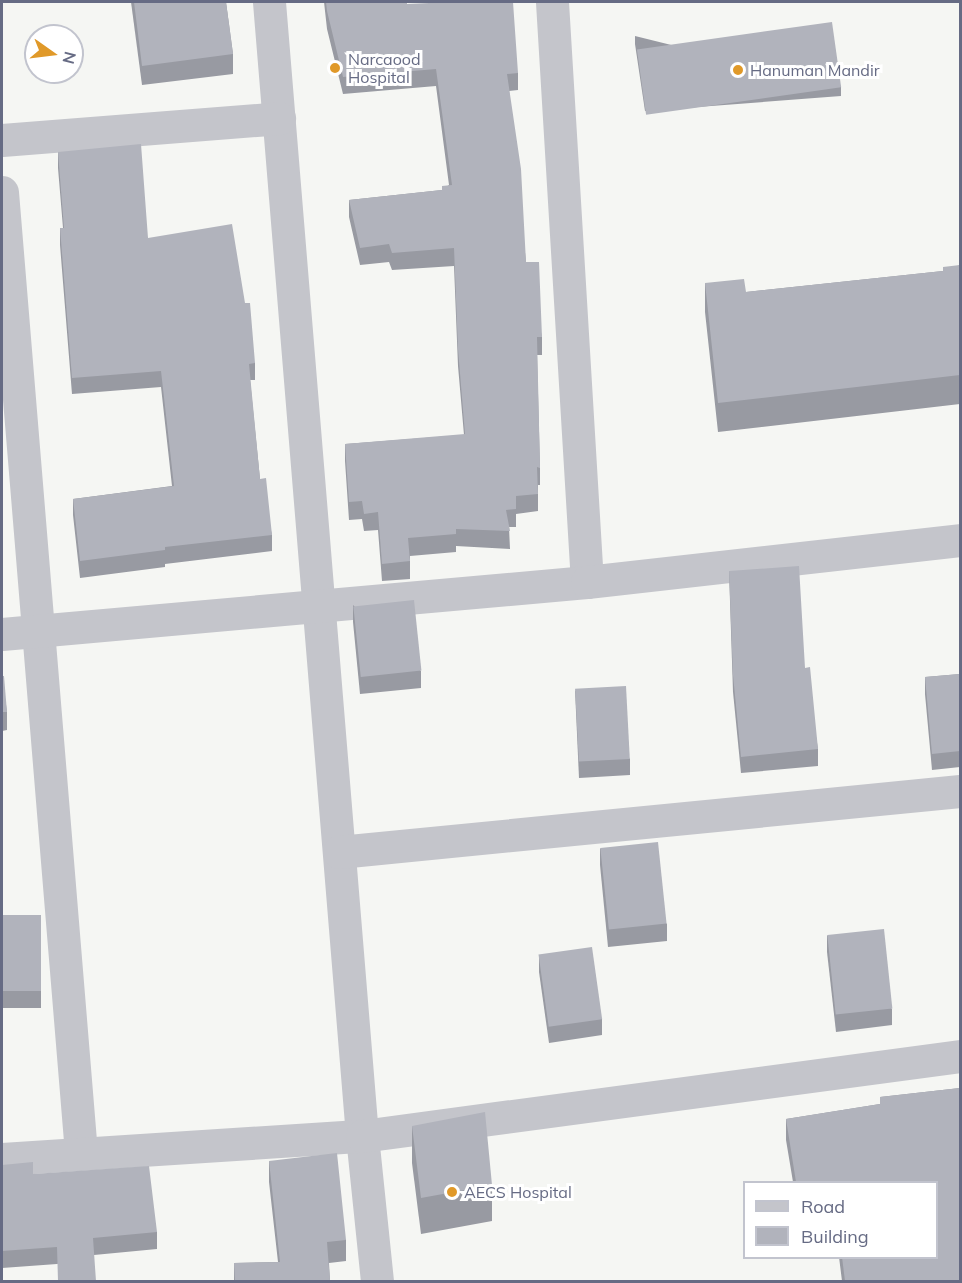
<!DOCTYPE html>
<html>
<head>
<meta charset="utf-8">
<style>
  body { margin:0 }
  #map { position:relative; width:962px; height:1283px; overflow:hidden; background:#f5f6f3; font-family:Mulish,sans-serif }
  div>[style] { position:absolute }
  .minor>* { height:33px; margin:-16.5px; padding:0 16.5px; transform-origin:16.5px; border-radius:16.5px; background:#c4c5cb }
  .wall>* { inset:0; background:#989aa2; transform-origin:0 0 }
  .building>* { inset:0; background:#b1b3bc; transform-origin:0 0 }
  .dots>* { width:16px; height:16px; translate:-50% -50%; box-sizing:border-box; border:3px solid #fff; border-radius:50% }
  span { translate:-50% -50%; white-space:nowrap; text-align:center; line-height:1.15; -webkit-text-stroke:6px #fff; paint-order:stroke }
  .poi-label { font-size:16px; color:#666b84 }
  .left { translate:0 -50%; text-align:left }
  .frame { position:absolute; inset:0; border:3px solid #666b84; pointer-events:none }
  .legend { position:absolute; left:743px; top:1181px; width:195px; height:78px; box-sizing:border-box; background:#fff; border:2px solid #c2c4ce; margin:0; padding:8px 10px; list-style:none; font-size:18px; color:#666b84 }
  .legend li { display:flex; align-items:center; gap:12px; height:30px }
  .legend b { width:30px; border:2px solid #c2c4ce }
  .north { position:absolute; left:24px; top:24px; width:60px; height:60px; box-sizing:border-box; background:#fff; border:2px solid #c2c4ce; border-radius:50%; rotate:104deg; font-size:16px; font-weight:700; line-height:24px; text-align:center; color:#666b84 }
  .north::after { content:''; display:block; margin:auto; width:21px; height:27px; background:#e09929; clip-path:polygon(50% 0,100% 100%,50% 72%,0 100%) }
</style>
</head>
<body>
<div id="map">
  <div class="minor">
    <i style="left:269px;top:2px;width:1138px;rotate:85.31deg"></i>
    <i style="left:362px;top:1136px;width:147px;rotate:84.1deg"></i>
    <i style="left:552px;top:2px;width:581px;rotate:86.55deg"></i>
    <i style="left:2px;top:140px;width:278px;rotate:-4.5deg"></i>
    <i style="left:2px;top:192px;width:963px;rotate:85.3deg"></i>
    <i style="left:2px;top:634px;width:587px;rotate:-5.08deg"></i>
    <i style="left:587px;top:582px;width:375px;rotate:-6.4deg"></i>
    <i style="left:339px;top:852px;width:624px;rotate:-5.61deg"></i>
    <i style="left:2px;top:1159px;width:361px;rotate:-3.7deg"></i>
    <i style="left:362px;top:1136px;width:603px;rotate:-7.62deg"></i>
  </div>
  <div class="wall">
    <i style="clip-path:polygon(131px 2px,226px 2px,233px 54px,233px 74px,142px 85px)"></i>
    <i style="clip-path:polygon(324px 2px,407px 2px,407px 4px,518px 73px,518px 90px,509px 91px,526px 262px,542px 337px,542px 355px,537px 355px,540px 468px,540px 485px,538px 485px,538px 511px,516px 514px,516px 527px,509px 527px,510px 549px,456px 546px,456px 552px,410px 556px,410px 579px,382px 581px,378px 530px,364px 531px,362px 519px,349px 520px,345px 461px,345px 444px,464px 435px,458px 366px,454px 266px,392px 270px,389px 262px,360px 265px,349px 217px,349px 200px,442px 190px,449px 185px,436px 86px,343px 94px,327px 29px)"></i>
    <i style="clip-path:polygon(635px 36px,841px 87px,841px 96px,645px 111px,635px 44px)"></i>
    <i style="clip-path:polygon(58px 152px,148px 238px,255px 363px,255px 380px,250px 380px,260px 479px,272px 535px,272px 551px,165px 564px,165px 567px,80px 578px,73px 515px,73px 499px,172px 486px,161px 387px,72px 394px,60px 245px,60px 228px,63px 228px,58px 168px)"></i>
    <i style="clip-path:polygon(960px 265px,960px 404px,718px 432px,705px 312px,705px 283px,746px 292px,943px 271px)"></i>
    <i style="clip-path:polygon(729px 571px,805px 668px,818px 749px,818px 766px,741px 773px,733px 692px)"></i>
    <i style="clip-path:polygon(353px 605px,421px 671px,421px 688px,360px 694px,353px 622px)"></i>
    <i style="clip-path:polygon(960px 674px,960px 767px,932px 770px,925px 694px,925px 677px)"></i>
    <i style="clip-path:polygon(2px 676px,7px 712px,7px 730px,2px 731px)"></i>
    <i style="clip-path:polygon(575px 690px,630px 759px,630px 775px,579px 778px)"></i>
    <i style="clip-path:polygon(600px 848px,667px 924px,667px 941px,608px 947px,600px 865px)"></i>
    <i style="left:41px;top:915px;width:93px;height:39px;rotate:90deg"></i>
    <i style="clip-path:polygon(827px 935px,892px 1009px,892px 1025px,836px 1032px,827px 952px)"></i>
    <i style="clip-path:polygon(539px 955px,602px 1019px,602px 1035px,549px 1043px,539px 972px)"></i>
    <i style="clip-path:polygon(960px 1088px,960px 1281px,842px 1281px,839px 1257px,936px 1257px,936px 1182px,793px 1182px,786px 1140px,786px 1119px,880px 1104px,880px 1097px)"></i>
    <i style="clip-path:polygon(412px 1126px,492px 1185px,492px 1221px,421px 1234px,412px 1163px)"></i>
    <i style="clip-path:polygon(269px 1161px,346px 1240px,346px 1261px,329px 1263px,330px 1281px,234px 1281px,234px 1263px,278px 1262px,269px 1182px)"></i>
    <i style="clip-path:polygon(2px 1165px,33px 1174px,157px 1232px,157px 1249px,94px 1255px,57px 1264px,2px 1268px)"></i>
  </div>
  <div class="building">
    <i style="clip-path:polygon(134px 2px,226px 2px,233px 54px,142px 66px)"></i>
    <i style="clip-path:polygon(326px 2px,407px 2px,407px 4px,451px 2px,513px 2px,518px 73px,507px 74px,521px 169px,526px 262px,539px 262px,542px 337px,537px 337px,540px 468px,537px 467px,538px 494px,516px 496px,516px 509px,506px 510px,510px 531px,456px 529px,456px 534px,408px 538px,410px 561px,382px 564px,378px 512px,364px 514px,362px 501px,349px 502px,345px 444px,465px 434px,458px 349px,454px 248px,392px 253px,389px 244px,360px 248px,349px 200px,442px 190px,442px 186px,452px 185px,436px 69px,343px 77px,327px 11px)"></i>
    <i style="left:832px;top:22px;width:66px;height:197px;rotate:82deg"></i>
    <i style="clip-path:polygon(141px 144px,148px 238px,232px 224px,245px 303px,250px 303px,255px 363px,249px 364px,260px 479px,266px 478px,272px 535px,165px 547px,165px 550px,80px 561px,73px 499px,174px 486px,161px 371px,72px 378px,60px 228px,64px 228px,58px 152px)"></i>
    <i style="clip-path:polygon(960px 265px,960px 375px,718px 403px,705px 283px,744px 279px,746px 292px,943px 271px,943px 267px)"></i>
    <i style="clip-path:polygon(799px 566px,805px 668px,810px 667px,818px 749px,741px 757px,733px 675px,729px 571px)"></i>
    <i style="left:414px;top:600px;width:71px;height:61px;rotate:84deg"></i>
    <i style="clip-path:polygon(960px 674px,960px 751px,932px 754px,925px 677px)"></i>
    <i style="clip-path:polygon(2px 676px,4px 676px,7px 712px,2px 712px)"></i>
    <i style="left:626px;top:686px;width:73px;height:51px;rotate:87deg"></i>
    <i style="left:658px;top:842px;width:82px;height:58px;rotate:84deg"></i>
    <i style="left:41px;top:915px;width:76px;height:39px;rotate:90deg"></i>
    <i style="left:884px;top:929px;width:80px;height:57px;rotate:84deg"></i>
    <i style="left:592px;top:947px;width:73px;height:54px;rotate:82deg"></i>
    <i style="clip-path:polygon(960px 1088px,960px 1281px,845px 1281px,842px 1257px,936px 1257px,936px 1182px,796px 1182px,786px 1119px,880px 1104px,880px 1097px)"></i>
    <i style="clip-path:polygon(485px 1112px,492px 1185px,421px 1198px,412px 1126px)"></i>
    <i style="clip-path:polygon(337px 1153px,346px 1240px,327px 1242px,330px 1281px,235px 1281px,234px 1263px,280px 1262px,269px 1161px)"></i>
    <i style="clip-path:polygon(33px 1162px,33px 1174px,149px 1166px,157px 1232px,93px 1238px,96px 1281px,58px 1281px,57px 1247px,2px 1251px,2px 1165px)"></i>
  </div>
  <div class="dots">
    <i style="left:335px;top:68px;background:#e09929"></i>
    <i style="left:738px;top:70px;background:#e09929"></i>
    <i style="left:452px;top:1192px;background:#e09929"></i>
  </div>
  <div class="poi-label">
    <span class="left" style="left:348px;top:68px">Narcaood<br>Hospital</span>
    <span class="left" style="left:750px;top:70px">Hanuman Mandir</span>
    <span class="left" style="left:464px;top:1192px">AECS Hospital</span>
  </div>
  <div class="frame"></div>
  <ul class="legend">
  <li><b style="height:8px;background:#c4c5cb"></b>Road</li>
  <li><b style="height:16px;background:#b1b3bc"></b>Building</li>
  </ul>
  <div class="north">N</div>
</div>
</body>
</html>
